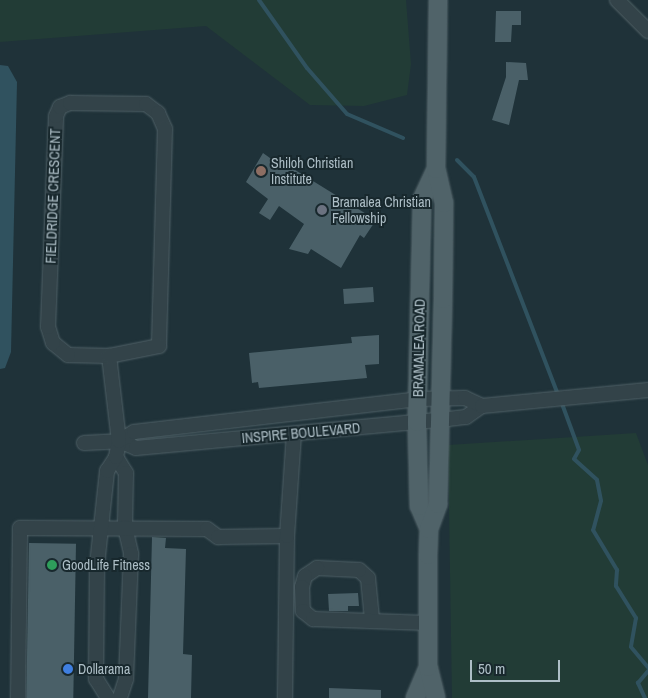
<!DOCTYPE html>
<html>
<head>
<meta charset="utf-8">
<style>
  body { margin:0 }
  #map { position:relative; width:648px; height:698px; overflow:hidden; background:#1f3239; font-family:"Archivo Narrow",sans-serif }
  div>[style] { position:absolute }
  .green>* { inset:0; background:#223c36 }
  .water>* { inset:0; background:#30525f }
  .stream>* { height:4px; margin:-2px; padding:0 2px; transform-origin:2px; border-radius:2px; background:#30525f }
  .building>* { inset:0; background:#4a6068; transform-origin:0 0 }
  .roads { filter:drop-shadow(0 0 1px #506167) drop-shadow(0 0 1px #506167) }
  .minor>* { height:14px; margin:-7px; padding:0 7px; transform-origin:7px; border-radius:7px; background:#334349 }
  .major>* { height:18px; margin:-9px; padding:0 9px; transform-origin:9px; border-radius:9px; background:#506369 }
  .dots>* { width:14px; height:14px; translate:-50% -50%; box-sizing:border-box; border:2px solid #18282d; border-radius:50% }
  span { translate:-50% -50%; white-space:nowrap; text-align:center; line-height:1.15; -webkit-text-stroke:4px #18282d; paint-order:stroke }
  .poi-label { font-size:14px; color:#adbec6 }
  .left { translate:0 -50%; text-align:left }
  .street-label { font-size:14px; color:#adbec6 }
  .scale { position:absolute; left:470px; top:660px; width:90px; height:22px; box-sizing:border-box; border:2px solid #adbec6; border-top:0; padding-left:6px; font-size:15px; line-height:18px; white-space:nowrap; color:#adbec6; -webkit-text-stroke:4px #18282d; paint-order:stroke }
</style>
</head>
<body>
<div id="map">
  <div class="green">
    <i style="clip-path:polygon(0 0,406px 0,411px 64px,407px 95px,364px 106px,310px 105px,206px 26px,0 42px)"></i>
    <i style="clip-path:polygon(636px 433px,648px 465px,648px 698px,452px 698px,448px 445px)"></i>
  </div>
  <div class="water">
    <i style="clip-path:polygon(0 65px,8px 66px,17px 82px,11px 352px,5px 368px,0 369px)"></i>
  </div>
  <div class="stream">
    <i style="left:259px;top:0;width:83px;rotate:54.8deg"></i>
    <i style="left:307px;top:68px;width:61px;rotate:49deg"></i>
    <i style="left:347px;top:114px;width:61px;rotate:23.2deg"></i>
    <i style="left:457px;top:160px;width:24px;rotate:45deg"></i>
    <i style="left:474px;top:177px;width:234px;rotate:68.9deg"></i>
    <i style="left:561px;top:401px;width:52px;rotate:69.8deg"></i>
    <i style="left:579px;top:450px;width:10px;rotate:119deg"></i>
    <i style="left:574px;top:459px;width:31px;rotate:42deg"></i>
    <i style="left:597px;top:480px;width:21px;rotate:79deg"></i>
    <i style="left:601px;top:501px;width:30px;rotate:105deg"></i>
    <i style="left:593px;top:530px;width:47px;rotate:59deg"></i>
    <i style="left:617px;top:570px;width:16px;rotate:94deg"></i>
    <i style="left:616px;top:586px;width:38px;rotate:58deg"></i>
    <i style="left:636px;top:618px;width:29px;rotate:100deg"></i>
    <i style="left:631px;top:647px;width:26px;rotate:50deg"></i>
    <i style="left:645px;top:698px;width:17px;rotate:-115deg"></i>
    <i style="left:638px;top:683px;width:16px;rotate:-50deg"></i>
  </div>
  <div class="building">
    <i style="clip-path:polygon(496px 11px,521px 11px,521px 25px,512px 25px,511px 42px,495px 42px)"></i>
    <i style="clip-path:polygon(506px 62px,526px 63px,528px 80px,519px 80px,509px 125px,492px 120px,506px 77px)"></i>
    <i style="clip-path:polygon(263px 153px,277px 163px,279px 160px,376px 220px,364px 238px,360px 235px,341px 268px,311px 249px,308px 254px,289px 249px,304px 224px,279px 206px,270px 220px,259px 213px,268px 199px,246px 182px)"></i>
    <i style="left:373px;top:287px;width:15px;height:30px;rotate:86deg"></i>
    <i style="clip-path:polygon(379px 335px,379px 364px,365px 365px,367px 378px,259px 388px,258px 382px,252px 383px,249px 353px,352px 343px,351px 337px)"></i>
    <i style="clip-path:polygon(152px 537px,166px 538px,165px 548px,186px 549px,183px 654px,192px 655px,191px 698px,148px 698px)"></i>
    <i style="left:29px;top:543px;width:47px;height:155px;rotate:1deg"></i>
    <i style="clip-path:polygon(358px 593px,359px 606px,348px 606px,348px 611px,329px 611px,328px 594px)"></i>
    <i style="clip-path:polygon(329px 688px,381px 690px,381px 698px,329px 698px)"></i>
  </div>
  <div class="roads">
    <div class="minor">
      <i style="left:617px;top:0;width:44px;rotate:45deg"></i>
      <i style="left:119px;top:441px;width:18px;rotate:22deg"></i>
      <i style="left:136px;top:448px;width:305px;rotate:-5.3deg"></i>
      <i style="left:440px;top:420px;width:26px;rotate:-7deg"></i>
      <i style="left:466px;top:417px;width:19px;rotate:-35deg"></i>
      <i style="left:84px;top:443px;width:35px;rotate:-3deg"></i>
      <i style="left:119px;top:441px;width:17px;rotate:-31deg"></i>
      <i style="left:134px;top:432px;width:286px;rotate:-6.6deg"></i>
      <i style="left:418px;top:399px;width:47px;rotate:-1.2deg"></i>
      <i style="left:465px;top:398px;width:19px;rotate:25deg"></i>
      <i style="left:482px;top:406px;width:167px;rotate:-5.5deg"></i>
      <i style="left:116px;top:457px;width:19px;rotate:58deg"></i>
      <i style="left:126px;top:473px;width:54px;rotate:91.1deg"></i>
      <i style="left:125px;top:527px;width:28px;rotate:77deg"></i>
      <i style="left:131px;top:554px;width:125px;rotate:92.3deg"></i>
      <i style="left:126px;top:679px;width:20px;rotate:108deg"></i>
      <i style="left:372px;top:619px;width:41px;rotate:-95.6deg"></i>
      <i style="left:368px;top:578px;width:12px;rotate:-138deg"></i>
      <i style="left:359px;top:570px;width:42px;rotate:-177.3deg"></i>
      <i style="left:317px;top:568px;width:14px;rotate:146deg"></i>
      <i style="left:305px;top:576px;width:11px;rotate:105deg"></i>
      <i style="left:302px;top:587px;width:24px;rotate:88deg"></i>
      <i style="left:303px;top:611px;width:13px;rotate:39deg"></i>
      <i style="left:313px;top:619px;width:115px;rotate:2deg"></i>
      <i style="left:18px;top:698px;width:170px;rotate:-89.3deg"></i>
      <i style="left:20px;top:528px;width:187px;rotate:0.3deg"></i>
      <i style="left:207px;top:529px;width:14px;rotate:36deg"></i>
      <i style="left:218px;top:537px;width:69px;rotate:-0.8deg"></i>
      <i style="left:108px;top:698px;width:22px;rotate:-122deg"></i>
      <i style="left:96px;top:679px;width:114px;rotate:-89.5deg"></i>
      <i style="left:97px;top:565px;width:95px;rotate:-83.9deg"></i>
      <i style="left:107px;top:471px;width:17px;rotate:-57deg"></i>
      <i style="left:116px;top:457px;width:16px;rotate:-79deg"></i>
      <i style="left:119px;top:441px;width:86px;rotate:-96.7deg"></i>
      <i style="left:109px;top:356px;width:41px;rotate:-178.6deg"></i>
      <i style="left:68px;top:355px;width:19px;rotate:-141deg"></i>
      <i style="left:53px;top:343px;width:17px;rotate:-107deg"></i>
      <i style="left:48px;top:327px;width:211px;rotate:-87.8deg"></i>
      <i style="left:56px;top:116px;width:10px;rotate:-66deg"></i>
      <i style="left:60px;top:107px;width:11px;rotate:-22deg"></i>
      <i style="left:70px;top:103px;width:76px;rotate:0.8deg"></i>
      <i style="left:146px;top:104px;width:15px;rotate:37deg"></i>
      <i style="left:158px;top:113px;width:17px;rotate:66deg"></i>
      <i style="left:165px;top:129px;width:217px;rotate:91.6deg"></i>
      <i style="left:159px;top:346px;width:51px;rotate:168.7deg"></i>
      <i style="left:285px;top:698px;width:162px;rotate:-89.3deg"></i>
      <i style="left:287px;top:536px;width:102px;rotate:-86.1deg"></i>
    </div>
    <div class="major">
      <i style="left:429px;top:529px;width:25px;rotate:-113deg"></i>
      <i style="left:419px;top:506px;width:84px;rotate:-91.4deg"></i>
      <i style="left:417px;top:422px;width:223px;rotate:-88.7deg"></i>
      <i style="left:422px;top:199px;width:33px;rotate:-65deg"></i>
      <i style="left:415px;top:698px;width:34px;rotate:-67deg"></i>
      <i style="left:436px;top:698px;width:32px;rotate:-104deg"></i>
      <i style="left:428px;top:667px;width:112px;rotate:-90deg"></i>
      <i style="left:428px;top:555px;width:26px;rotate:-88deg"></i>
      <i style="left:429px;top:529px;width:27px;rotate:-70deg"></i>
      <i style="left:438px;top:504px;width:205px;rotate:-88.6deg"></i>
      <i style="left:443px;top:299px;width:96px;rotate:-89.4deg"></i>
      <i style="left:444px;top:203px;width:35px;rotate:-103deg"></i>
      <i style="left:436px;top:169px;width:169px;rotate:-89.3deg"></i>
    </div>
  </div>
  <div class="dots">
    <i style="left:261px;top:171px;background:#8d6e63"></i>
    <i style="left:322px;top:210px;background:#6b7280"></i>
    <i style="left:52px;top:565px;background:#2e9e5b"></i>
    <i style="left:68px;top:669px;background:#3f7fe0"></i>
  </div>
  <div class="poi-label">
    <span class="left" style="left:271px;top:171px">Shiloh Christian<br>Institute</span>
    <span class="left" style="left:332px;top:210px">Bramalea Christian<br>Fellowship</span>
    <span class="left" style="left:62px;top:565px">GoodLife Fitness</span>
    <span class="left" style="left:78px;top:669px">Dollarama</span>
  </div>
  <div class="street-label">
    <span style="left:53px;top:196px;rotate:-88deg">FIELDRIDGE CRESCENT</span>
    <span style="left:419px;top:348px;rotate:-89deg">BRAMALEA ROAD</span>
    <span style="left:301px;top:433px;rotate:-5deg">INSPIRE BOULEVARD</span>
  </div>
  <div class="scale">50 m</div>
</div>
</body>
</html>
